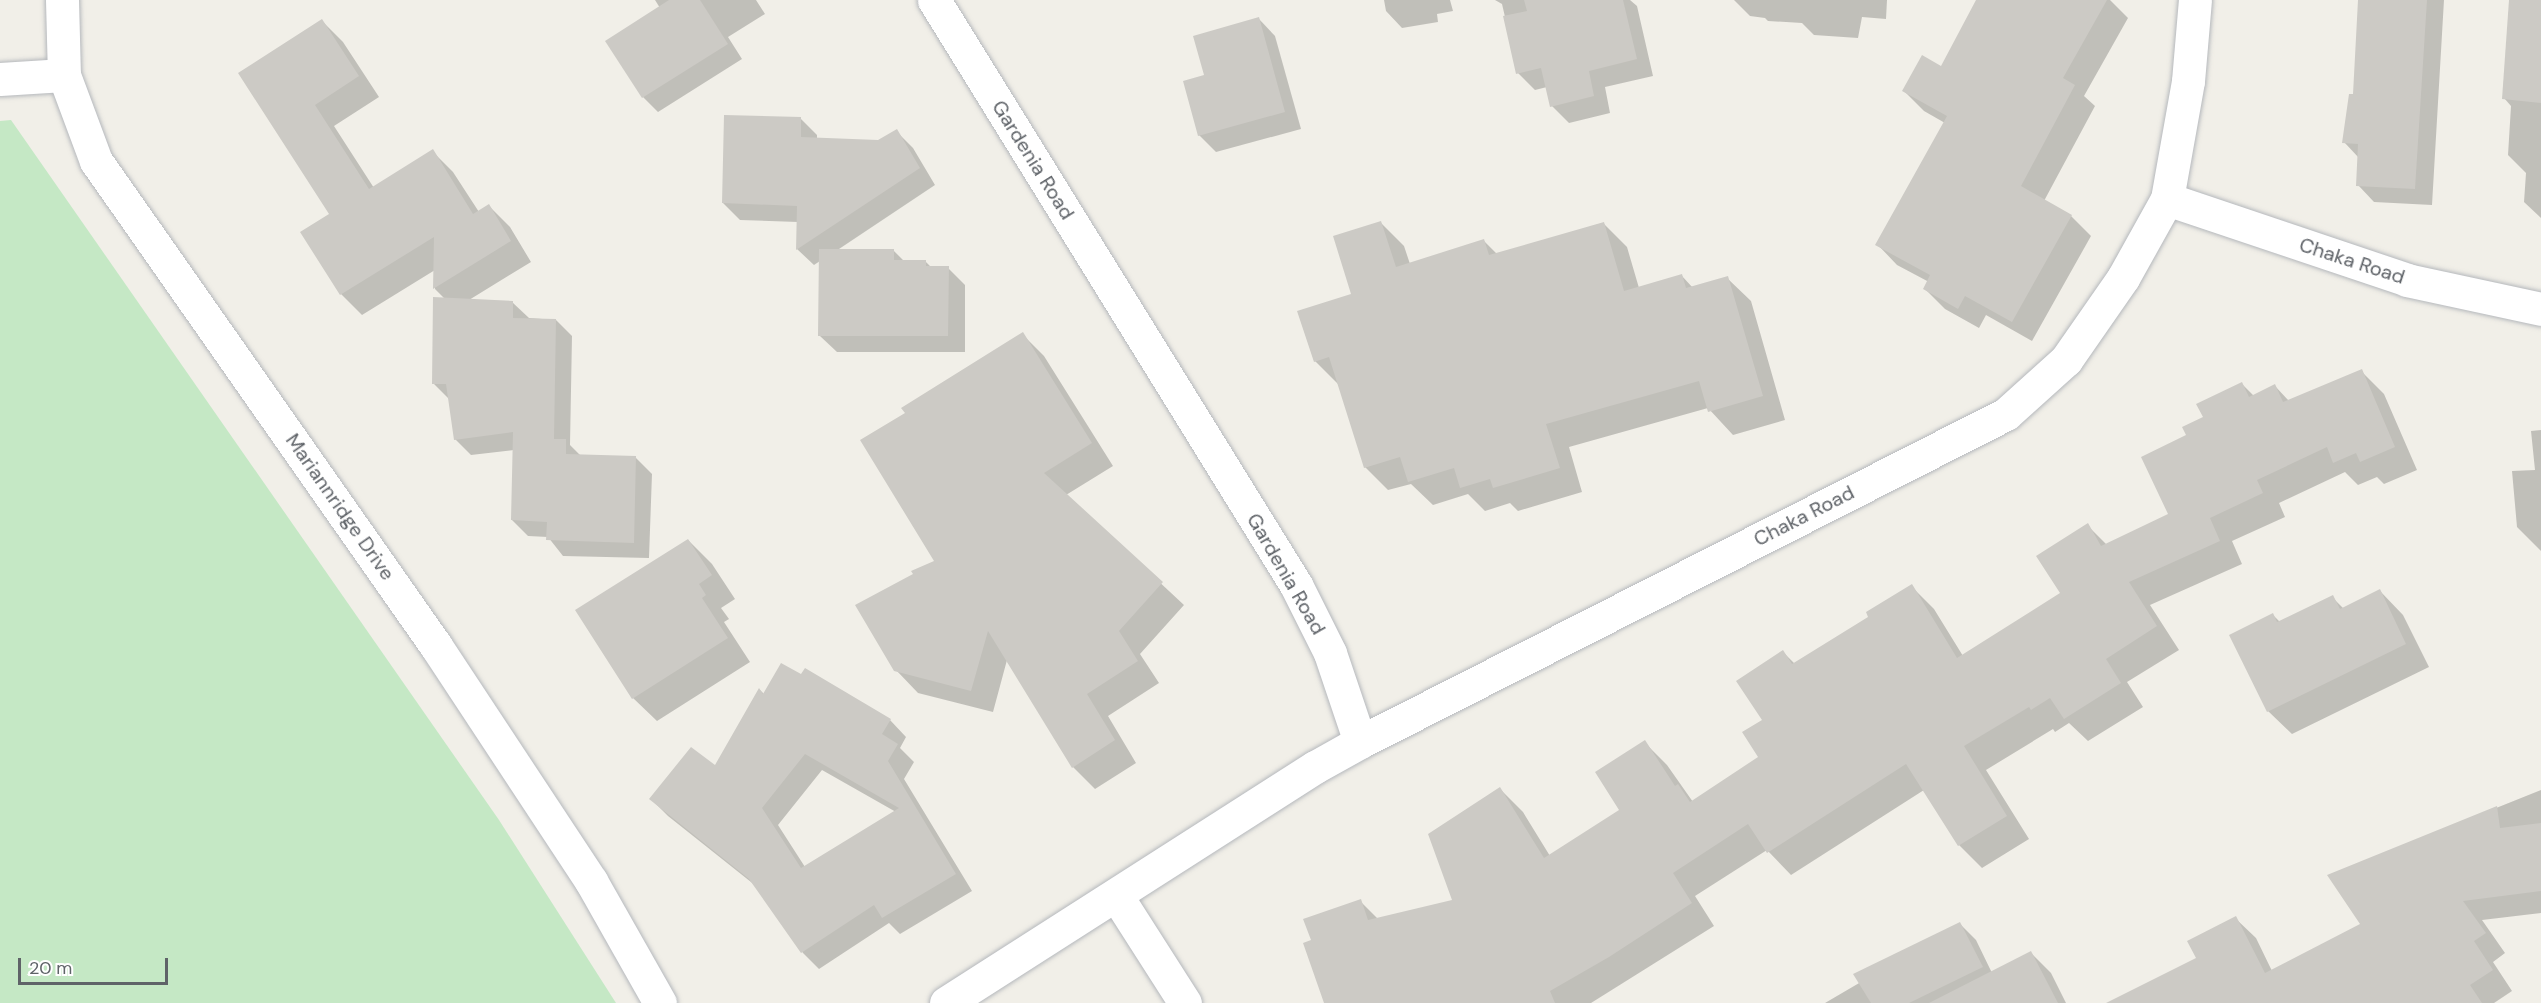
<!DOCTYPE html>
<html>
<head>
<meta charset="utf-8">
<style>
  body { margin:0 }
  #map { position:relative; width:2541px; height:1003px; overflow:hidden; background:#f1efe8; font-family:"DM Sans",sans-serif }
  div>[style] { position:absolute }
  .green>* { inset:0; background:#c5e8c5 }
  .shadow>* { inset:0; background:#0003 }
  .building>* { inset:0; background:#cccac5 }
  .roads { filter:drop-shadow(0 0 2px #b5b8bc) drop-shadow(0 0 2px #b5b8bc) }
  .street>* { height:33px; margin:-16.5px; padding:0 16.5px; transform-origin:16.5px; border-radius:16.5px; background:#fff }
  span { translate:-50% -50%; white-space:nowrap; text-align:center; line-height:1.15; -webkit-text-stroke:4.5px #fff; paint-order:stroke }
  .street-label { font-size:20px; color:#5f6368 }
  .scale { position:absolute; left:18px; top:958px; width:150px; height:27px; box-sizing:border-box; border:3px solid #5f6368; border-top:0; padding-left:8px; font-size:18px; line-height:21px; white-space:nowrap; color:#5f6368; -webkit-text-stroke:4px #fff; paint-order:stroke }
</style>
</head>
<body>
<div id="map">
  <div class="green">
    <i style="clip-path:polygon(11px 120px,499px 820px,616px 1003px,0 1003px,0 121px)"></i>
  </div>
  <div class="shadow">
    <i style="clip-path:polygon(655px 0,756px 0,765px 14px,728px 37px,742px 59px,658px 112px,643px 97px,660px 8px)"></i>
    <i style="clip-path:polygon(1384px 0,1450px 0,1453px 11px,1437px 14px,1438px 22px,1402px 28px,1386px 11px)"></i>
    <i style="clip-path:polygon(1495px 0,1630px 0,1637px 6px,1653px 76px,1605px 87px,1610px 113px,1569px 123px,1552px 106px,1547px 87px,1535px 90px,1518px 73px,1502px 4px)"></i>
    <i style="clip-path:polygon(1734px 0,1887px 0,1886px 19px,1862px 17px,1858px 38px,1814px 35px,1802px 23px,1768px 21px,1765px 18px,1750px 16px)"></i>
    <i style="clip-path:polygon(1978px 0,2110px 0,2128px 18px,2084px 96px,2095px 106px,2044px 201px,2071px 216px,2091px 236px,2032px 341px,1986px 315px,1979px 328px,1945px 309px,1925px 289px,1929px 282px,1897px 265px,1877px 244px,1945px 123px,1924px 111px,1904px 91px,1942px 68px)"></i>
    <i style="clip-path:polygon(2359px 0,2444px 0,2432px 205px,2374px 202px,2358px 185px,2359px 158px,2344px 142px,2354px 96px)"></i>
    <i style="clip-path:polygon(1259px 19px,1275px 36px,1301px 129px,1216px 152px,1199px 135px,1206px 76px)"></i>
    <i style="clip-path:polygon(322px 21px,343px 42px,379px 97px,334px 126px,374px 188px,432px 151px,453px 172px,479px 212px,489px 206px,510px 227px,531px 262px,469px 300px,512px 302px,529px 318px,556px 320px,572px 336px,570px 445px,581px 456px,636px 458px,652px 474px,649px 558px,563px 556px,548px 537px,528px 536px,512px 520px,514px 450px,471px 455px,455px 439px,450px 400px,433px 383px,445px 299px,435px 289px,435px 270px,362px 315px,341px 294px,331px 215px,240px 74px)"></i>
    <i style="clip-path:polygon(2541px 52px,2541px 218px,2524px 202px,2526px 173px,2508px 155px,2511px 106px,2504px 98px)"></i>
    <i style="clip-path:polygon(800px 118px,817px 135px,817px 139px,878px 142px,896px 131px,913px 148px,935px 185px,836px 251px,893px 250px,904px 261px,925px 261px,932px 268px,948px 268px,965px 285px,965px 352px,837px 352px,820px 336px,820px 261px,814px 265px,797px 249px,798px 222px,740px 220px,723px 203px)"></i>
    <i style="clip-path:polygon(1380px 222px,1404px 246px,1410px 264px,1484px 241px,1497px 254px,1603px 223px,1627px 247px,1639px 288px,1682px 276px,1693px 288px,1727px 278px,1751px 301px,1785px 420px,1733px 435px,1708px 408px,1569px 447px,1582px 492px,1518px 511px,1510px 503px,1485px 511px,1468px 494px,1433px 505px,1411px 484px,1388px 490px,1365px 467px,1339px 385px,1315px 361px,1353px 295px)"></i>
    <i style="clip-path:polygon(1022px 334px,1044px 356px,1113px 466px,1066px 495px,1184px 605px,1140px 654px,1159px 683px,1108px 716px,1136px 763px,1095px 789px,1073px 767px,1007px 660px,993px 712px,918px 693px,896px 670px,937px 561px,907px 413px)"></i>
    <i style="clip-path:polygon(2361px 371px,2384px 394px,2417px 470px,2384px 484px,2377px 477px,2358px 485px,2345px 472px,2279px 503px,2285px 517px,2232px 541px,2242px 564px,2150px 605px,2179px 650px,2127px 682px,2143px 707px,2088px 741px,2069px 723px,2055px 732px,2053px 729px,1986px 770px,2029px 839px,1982px 868px,1959px 845px,1924px 790px,1791px 875px,1767px 850px,1695px 896px,1714px 926px,1591px 1003px,1326px 1003px,1313px 941px,1360px 901px,1378px 919px,1454px 901px,1500px 789px,1523px 812px,1550px 856px,1622px 810px,1644px 742px,1667px 765px,1693px 802px,1760px 758px,1765px 721px,1783px 652px,1795px 664px,1871px 617px,1911px 586px,1934px 609px,1963px 656px,2063px 593px,2087px 525px,2107px 545px,2170px 514px,2188px 436px,2242px 384px,2254px 396px,2275px 386px,2289px 401px)"></i>
    <i style="clip-path:polygon(2541px 430px,2541px 551px,2517px 527px,2512px 471px,2535px 470px,2531px 431px)"></i>
    <i style="clip-path:polygon(688px 540px,712px 564px,735px 599px,721px 608px,729px 619px,724px 622px,750px 662px,657px 721px,633px 698px)"></i>
    <i style="clip-path:polygon(2380px 591px,2403px 615px,2429px 667px,2292px 734px,2268px 711px,2273px 615px,2280px 622px,2332px 597px,2344px 609px)"></i>
    <i style="clip-path:polygon(evenodd,760px 690px,765px 695px,890px 720px,906px 737px,900px 748px,914px 762px,904px 779px,972px 891px,900px 934px,889px 923px,819px 969px,803px 953px,756px 886px,668px 816px,651px 799px,715px 768px,760px 690px,822px 770px,896px 812px,805px 867px,778px 825px,822px 770px)"></i>
    <i style="clip-path:polygon(2541px 790px,2541px 913px,2482px 920px,2505px 953px,2493px 962px,2512px 991px,2494px 1003px,2109px 1003px,2198px 958px,2235px 918px,2256px 938px,2272px 971px,2362px 925px,2329px 875px)"></i>
    <i style="clip-path:polygon(1960px 924px,1976px 940px,1992px 973px,2031px 953px,2051px 973px,2066px 1003px,1825px 1003px)"></i>
  </div>
  <div class="building">
    <i style="clip-path:polygon(669px 0,700px 0,728px 44px,642px 98px,605px 41px)"></i>
    <i style="clip-path:polygon(1524px 0,1623px 0,1637px 59px,1589px 71px,1594px 96px,1550px 107px,1541px 68px,1516px 74px,1503px 16px,1527px 11px)"></i>
    <i style="clip-path:polygon(1976px 0,2107px 0,2063px 78px,2075px 85px,2021px 186px,2072px 215px,2012px 322px,1965px 296px,1958px 309px,1923px 289px,1930px 275px,1875px 245px,1947px 116px,1902px 91px,1922px 55px,1941px 66px)"></i>
    <i style="clip-path:polygon(2358px 0,2427px 0,2415px 189px,2356px 186px,2358px 144px,2342px 143px,2349px 94px,2353px 94px)"></i>
    <i style="clip-path:polygon(2509px 0,2541px 0,2541px 103px,2502px 99px)"></i>
    <i style="clip-path:polygon(1259px 17px,1285px 112px,1198px 136px,1183px 81px,1204px 75px,1193px 36px)"></i>
    <i style="clip-path:polygon(322px 19px,359px 76px,315px 105px,369px 189px,433px 149px,473px 214px,489px 204px,511px 241px,433px 289px,434px 237px,340px 295px,300px 232px,329px 214px,238px 73px)"></i>
    <i style="clip-path:polygon(724px 115px,801px 117px,801px 137px,878px 140px,897px 129px,920px 168px,796px 250px,797px 206px,722px 203px)"></i>
    <i style="clip-path:polygon(1381px 221px,1396px 267px,1484px 239px,1489px 255px,1604px 222px,1624px 291px,1682px 274px,1686px 288px,1728px 276px,1763px 396px,1708px 412px,1699px 381px,1546px 424px,1560px 468px,1493px 488px,1490px 479px,1460px 488px,1454px 468px,1408px 482px,1400px 457px,1364px 468px,1329px 357px,1314px 362px,1297px 311px,1351px 294px,1333px 236px)"></i>
    <i style="clip-path:polygon(819px 249px,894px 249px,894px 260px,926px 260px,926px 266px,949px 266px,948px 336px,818px 336px)"></i>
    <i style="clip-path:polygon(433px 297px,513px 301px,513px 318px,556px 319px,554px 439px,566px 439px,566px 454px,636px 456px,634px 543px,546px 540px,547px 522px,511px 520px,513px 432px,454px 440px,446px 384px,432px 384px)"></i>
    <i style="clip-path:polygon(1023px 332px,1092px 443px,1044px 473px,1163px 582px,1119px 631px,1138px 661px,1087px 694px,1115px 740px,1072px 768px,988px 631px,971px 691px,894px 671px,855px 605px,913px 574px,911px 571px,934px 561px,860px 440px,905px 413px,901px 408px)"></i>
    <i style="clip-path:polygon(2362px 369px,2395px 447px,2360px 462px,2356px 453px,2333px 463px,2327px 447px,2257px 480px,2263px 493px,2210px 518px,2220px 541px,2129px 582px,2157px 626px,2106px 659px,2121px 683px,2064px 719px,2050px 698px,2031px 710px,2029px 707px,1964px 746px,2007px 816px,1958px 846px,1906px 764px,1767px 853px,1748px 824px,1673px 873px,1692px 903px,1609px 957px,1550px 991px,1555px 1003px,1324px 1003px,1303px 943px,1311px 940px,1303px 919px,1361px 899px,1368px 920px,1452px 900px,1428px 834px,1500px 787px,1544px 858px,1619px 810px,1595px 772px,1645px 740px,1675px 786px,1678px 784px,1690px 802px,1758px 757px,1742px 732px,1762px 720px,1736px 681px,1783px 650px,1792px 664px,1868px 617px,1866px 612px,1912px 584px,1957px 658px,2060px 593px,2036px 556px,2088px 523px,2101px 546px,2168px 514px,2141px 457px,2186px 435px,2182px 427px,2203px 417px,2196px 404px,2242px 382px,2249px 397px,2275px 384px,2283px 402px)"></i>
    <i style="clip-path:polygon(688px 539px,712px 575px,699px 584px,706px 595px,702px 598px,728px 638px,632px 699px,575px 610px)"></i>
    <i style="clip-path:polygon(2380px 589px,2406px 644px,2267px 712px,2229px 635px,2273px 613px,2277px 622px,2333px 595px,2340px 609px)"></i>
    <i style="clip-path:polygon(evenodd,781px 663px,801px 674px,805px 668px,891px 719px,882px 734px,898px 744px,888px 761px,956px 874px,882px 918px,874px 905px,801px 953px,749px 879px,649px 799px,691px 747px,715px 765px,759px 688px,763px 694px,781px 663px,805px 754px,899px 808px,801px 868px,762px 808px,805px 754px)"></i>
    <i style="clip-path:polygon(2497px 806px,2500px 828px,2541px 823px,2541px 891px,2463px 901px,2486px 933px,2474px 941px,2493px 970px,2470px 985px,2482px 1003px,2106px 1003px,2196px 958px,2187px 941px,2236px 916px,2265px 973px,2360px 924px,2327px 875px)"></i>
    <i style="clip-path:polygon(1960px 922px,1983px 967px,1909px 1003px,1871px 1003px,1853px 974px)"></i>
    <i style="clip-path:polygon(2031px 951px,2058px 1003px,1929px 1003px)"></i>
  </div>
  <div class="roads">
    <div class="street">
      <i style="left:62px;top:0;width:75px;rotate:88.5deg"></i>
      <i style="left:64px;top:75px;width:92px;rotate:69.6deg"></i>
      <i style="left:96px;top:161px;width:592px;rotate:54.97deg"></i>
      <i style="left:436px;top:646px;width:282px;rotate:56.6deg"></i>
      <i style="left:591px;top:881px;width:140px;rotate:60.5deg"></i>
      <i style="left:934px;top:0;width:688px;rotate:58.25deg"></i>
      <i style="left:1296px;top:585px;width:76px;rotate:63.4deg"></i>
      <i style="left:1330px;top:653px;width:94px;rotate:71.4deg"></i>
      <i style="left:1360px;top:742px;width:51px;rotate:150.9deg"></i>
      <i style="left:1315px;top:767px;width:438px;rotate:147.4deg"></i>
      <i style="left:0;top:79px;width:64px;rotate:-3.6deg"></i>
      <i style="left:2167px;top:199px;width:253px;rotate:18.6deg"></i>
      <i style="left:2407px;top:280px;width:137px;rotate:12.2deg"></i>
      <i style="left:1360px;top:742px;width:724px;rotate:-26.92deg"></i>
      <i style="left:2006px;top:414px;width:81px;rotate:-42deg"></i>
      <i style="left:2066px;top:360px;width:100px;rotate:-55.2deg"></i>
      <i style="left:2123px;top:278px;width:90px;rotate:-60.9deg"></i>
      <i style="left:2167px;top:199px;width:120px;rotate:-79.9deg"></i>
      <i style="left:2188px;top:81px;width:81px;rotate:-85.1deg"></i>
      <i style="left:1116px;top:895px;width:128px;rotate:57.4deg"></i>
    </div>
  </div>
  <div class="street-label">
    <span style="left:1033px;top:160px;rotate:58deg">Gardenia Road</span>
    <span style="left:2352px;top:261px;rotate:18deg">Chaka Road</span>
    <span style="left:340px;top:507px;rotate:55deg">Mariannridge Drive</span>
    <span style="left:1804px;top:516px;rotate:-27deg">Chaka Road</span>
    <span style="left:1286px;top:574px;rotate:60deg">Gardenia Road</span>
  </div>
  <div class="scale">20 m</div>
</div>
</body>
</html>
